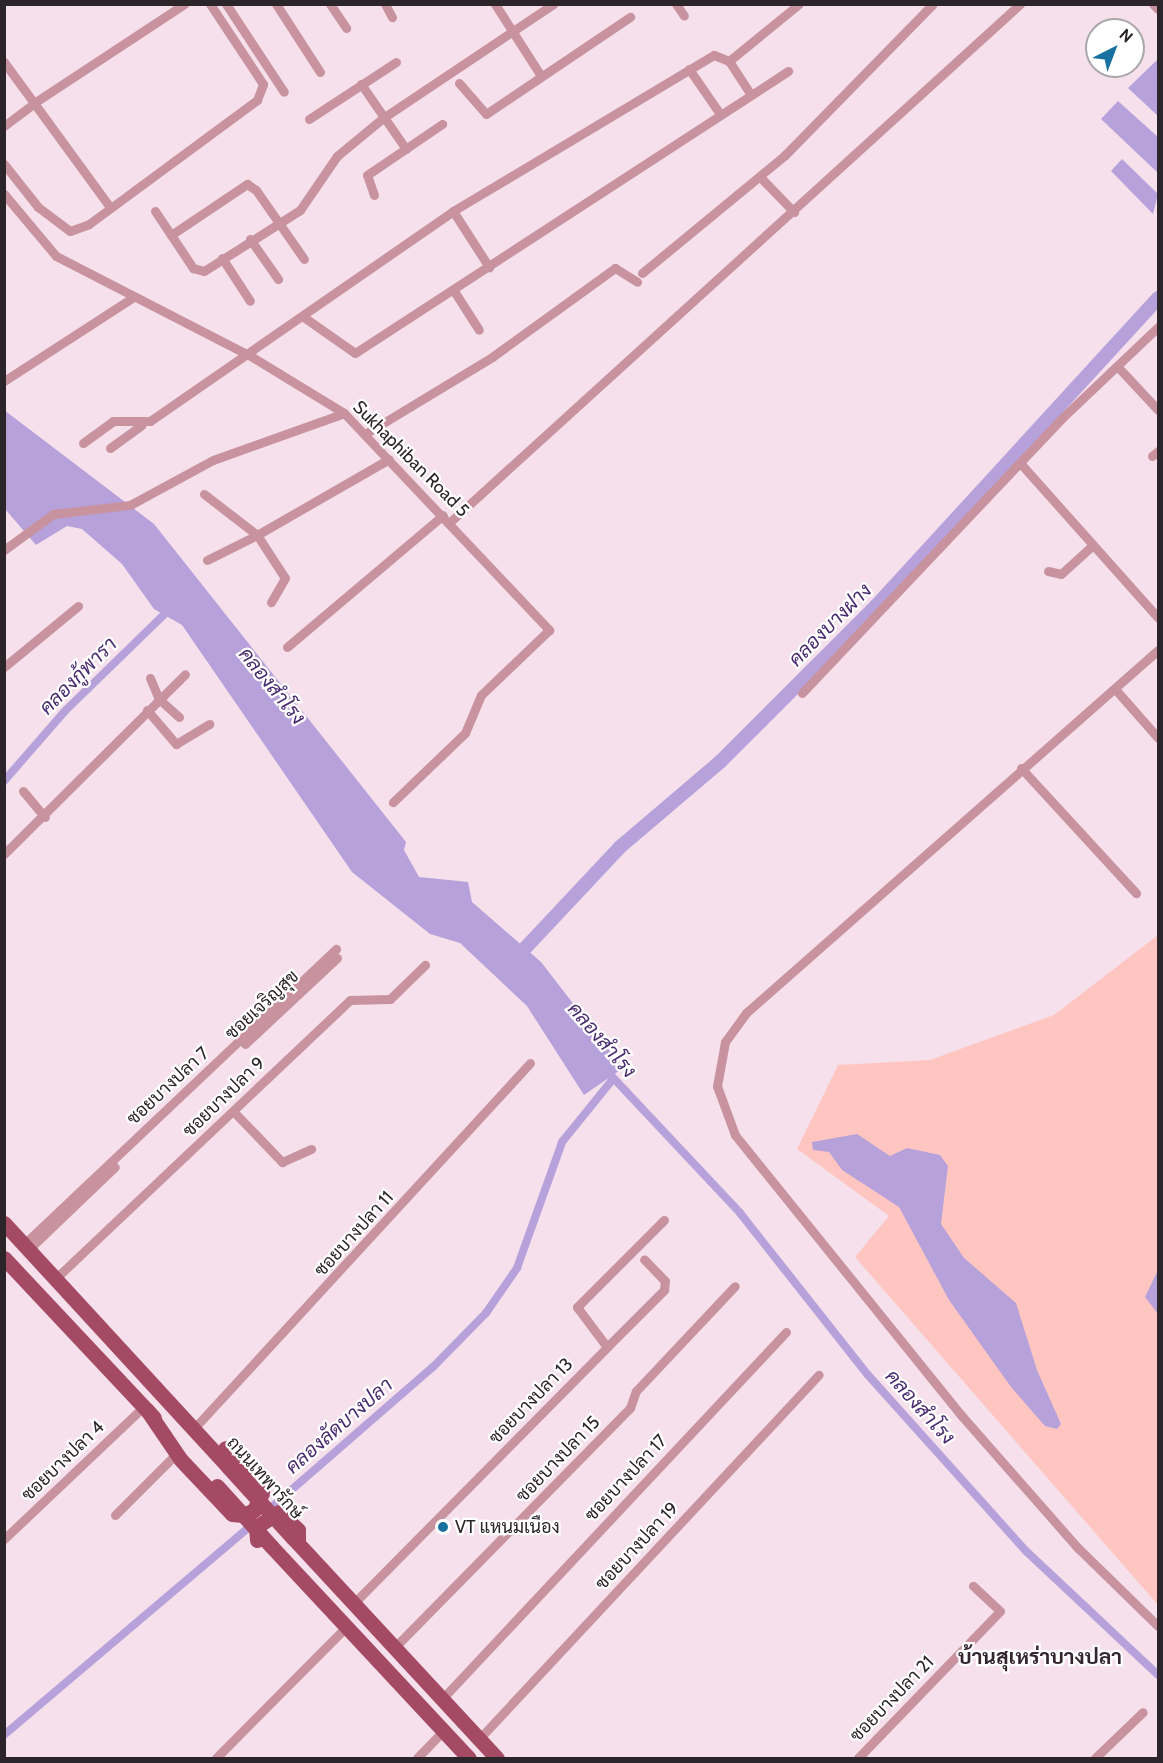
<!DOCTYPE html>
<meta charset="utf-8">
<style>
body{margin:0}
#map{position:relative;width:1163px;height:1763px;overflow:hidden;background:#f5e0ec;font-family:Cabin,Sarabun,sans-serif}
div>[style]{position:absolute}
.green>*{inset:0;background:#ffc6c1}
.water>*{inset:0;background:#b6a1db}
.canal>*{height:8px;margin:-4px;padding:0 4px;transform-origin:4px;border-radius:4px;background:#b6a1db}
.river>*{height:14px;margin:-7px;padding:0 7px;transform-origin:7px;border-radius:7px;background:#b6a1db}
.minor>*{height:9px;margin:-4.5px;padding:0 4.5px;transform-origin:4.5px;border-radius:4.5px;background:#c8939f}
.primary>*{height:15px;margin:-7.5px;padding:0 7.5px;transform-origin:7.5px;border-radius:7.5px;background:#a54a65}
.primary-bridge>*{height:15px;margin:-7.5px;padding:0 7.5px;transform-origin:7.5px;border-radius:7.5px;background:#a54a65}
.dots>*{width:16px;height:16px;translate:-50% -50%;box-sizing:border-box;border:3px solid #fff;border-radius:50%}
span{translate:-50% -50%;white-space:nowrap;text-align:center;line-height:1.15;-webkit-text-stroke:4.5px #fff;paint-order:stroke}
.street-label{font-size:18px;color:#2b2428}
.poi-label{font-size:18px;color:#2b2428}
.left{translate:0 -50%;text-align:left}
.water-label{font-size:20px;color:#4a2c71;font-style:italic}
.quarter-label{font-size:21px;color:#34252e;font-weight:700}
.frame{position:absolute;inset:0;border:6px solid #2b2428;pointer-events:none}
.north{position:absolute;left:1085px;top:18px;width:60px;height:60px;box-sizing:border-box;background:#fff;border:2px solid #aaa7a9;border-radius:50%;rotate:42deg;font-size:16px;font-weight:700;line-height:24px;text-align:center;color:#2b2428}
.north::after{content:'';display:block;margin:auto;width:21px;height:27px;background:#1871a0;clip-path:polygon(50% 0,100% 100%,50% 72%,0 100%)}
</style>
<div id="map">
<div class="green">
<div style="clip-path:polygon(1158px 935px,1158px 1605px,855px 1257px,889px 1216px,797px 1149px,838px 1065px,930px 1060px,1054px 1015px)"></div>
</div>
<div class="water">
<div style="clip-path:polygon(1158px 59px,1158px 116px,1128px 88px)"></div>
<div style="clip-path:polygon(1118px 101px,1158px 137px,1158px 173px,1101px 119px)"></div>
<div style="clip-path:polygon(1122px 159px,1158px 194px,1153px 214px,1111px 171px)"></div>
<div style="clip-path:polygon(4px 410px,154px 524px,406px 842px,404px 850px,419px 877px,468px 882px,472px 902px,541px 962px,623px 1068px,584px 1095px,527px 1006px,460px 943px,430px 934px,352px 872px,182px 625px,154px 609px,122px 564px,82px 529px,67px 526px,36px 545px,5px 509px)"></div>
<div style="clip-path:polygon(857px 1134px,890px 1156px,907px 1148px,940px 1155px,948px 1166px,941px 1224px,964px 1258px,1016px 1303px,1037px 1370px,1061px 1424px,1057px 1429px,1045px 1426px,1011px 1387px,949px 1300px,899px 1207px,842px 1170px,829px 1152px,813px 1150px,812px 1142px)"></div>
<div style="clip-path:polygon(1158px 1270px,1158px 1314px,1145px 1297px)"></div>
</div>
<div class="canal">
<div style="left:4px;top:781px;width:94px;rotate:-48.9deg"></div>
<div style="left:66px;top:710px;width:146px;rotate:-44.2deg"></div>
<div style="left:604px;top:1068px;width:199px;rotate:46.8deg"></div>
<div style="left:740px;top:1213px;width:206px;rotate:51.7deg"></div>
<div style="left:868px;top:1375px;width:237px;rotate:48.1deg"></div>
<div style="left:1026px;top:1551px;width:181px;rotate:43.2deg"></div>
<div style="left:266px;top:1512px;width:221px;rotate:-41deg"></div>
<div style="left:433px;top:1367px;width:76px;rotate:-45.5deg"></div>
<div style="left:486px;top:1313px;width:55px;rotate:-55.4deg"></div>
<div style="left:517px;top:1268px;width:134px;rotate:-70.3deg"></div>
<div style="left:562px;top:1142px;width:81px;rotate:-51deg"></div>
<div style="left:4px;top:1735px;width:328px;rotate:-40.3deg"></div>
</div>
<div class="river">
<div style="left:514px;top:960px;width:155px;rotate:-46.8deg"></div>
<div style="left:620px;top:847px;width:131px;rotate:-40.4deg"></div>
<div style="left:720px;top:762px;width:221px;rotate:-45deg"></div>
<div style="left:876px;top:606px;width:418px;rotate:-47.5deg"></div>
</div>
<div class="minor">
<div style="left:226px;top:4px;width:105px;rotate:56.6deg"></div>
<div style="left:276px;top:4px;width:81px;rotate:57.1deg"></div>
<div style="left:330px;top:4px;width:29px;rotate:56deg"></div>
<div style="left:385px;top:4px;width:15px;rotate:62deg"></div>
<div style="left:495px;top:4px;width:85px;rotate:57.4deg"></div>
<div style="left:676px;top:4px;width:14px;rotate:56deg"></div>
<div style="left:1153px;top:4px;width:7px;rotate:45deg"></div>
<div style="left:729px;top:61px;width:90px;rotate:-39.2deg"></div>
<div style="left:4px;top:62px;width:51px;rotate:53.8deg"></div>
<div style="left:34px;top:103px;width:180px;rotate:-33.4deg"></div>
<div style="left:689px;top:69px;width:55px;rotate:55.4deg"></div>
<div style="left:459px;top:83px;width:41px;rotate:48.9deg"></div>
<div style="left:486px;top:114px;width:174px;rotate:-34deg"></div>
<div style="left:361px;top:84px;width:79px;rotate:55.3deg"></div>
<div style="left:309px;top:119px;width:104px;rotate:-33.2deg"></div>
<div style="left:4px;top:126px;width:38px;rotate:-37deg"></div>
<div style="left:34px;top:103px;width:127px;rotate:53.9deg"></div>
<div style="left:4px;top:164px;width:55px;rotate:51.7deg"></div>
<div style="left:38px;top:207px;width:40px;rotate:37deg"></div>
<div style="left:70px;top:231px;width:20px;rotate:-20deg"></div>
<div style="left:89px;top:224px;width:209px;rotate:-36.4deg"></div>
<div style="left:257px;top:100px;width:17px;rotate:-69deg"></div>
<div style="left:263px;top:84px;width:96px;rotate:-123.5deg"></div>
<div style="left:760px;top:177px;width:49px;rotate:45.8deg"></div>
<div style="left:4px;top:194px;width:81px;rotate:50deg"></div>
<div style="left:56px;top:256px;width:217px;rotate:27.2deg"></div>
<div style="left:249px;top:355px;width:111px;rotate:31.4deg"></div>
<div style="left:344px;top:413px;width:299px;rotate:46.6deg"></div>
<div style="left:549px;top:630px;width:94px;rotate:136.3deg"></div>
<div style="left:481px;top:695px;width:41px;rotate:112.8deg"></div>
<div style="left:465px;top:733px;width:100px;rotate:136.2deg"></div>
<div style="left:374px;top:195px;width:21px;rotate:-109deg"></div>
<div style="left:367px;top:175px;width:91px;rotate:-34.2deg"></div>
<div style="left:155px;top:211px;width:69px;rotate:56.3deg"></div>
<div style="left:193px;top:268px;width:11px;rotate:15deg"></div>
<div style="left:204px;top:271px;width:114px;rotate:-32.4deg"></div>
<div style="left:300px;top:210px;width:65px;rotate:-55.6deg"></div>
<div style="left:337px;top:156px;width:60px;rotate:-39.6deg"></div>
<div style="left:383px;top:118px;width:205px;rotate:-33.8deg"></div>
<div style="left:453px;top:211px;width:67px;rotate:57.3deg"></div>
<div style="left:171px;top:235px;width:92px;rotate:-33.9deg"></div>
<div style="left:247px;top:184px;width:11px;rotate:34deg"></div>
<div style="left:256px;top:190px;width:84px;rotate:55.2deg"></div>
<div style="left:250px;top:239px;width:49px;rotate:55deg"></div>
<div style="left:222px;top:258px;width:51px;rotate:56.9deg"></div>
<div style="left:642px;top:273px;width:185px;rotate:-39.5deg"></div>
<div style="left:785px;top:155px;width:211px;rotate:-45.6deg"></div>
<div style="left:454px;top:291px;width:46px;rotate:57.3deg"></div>
<div style="left:305px;top:318px;width:61px;rotate:35deg"></div>
<div style="left:355px;top:353px;width:517px;rotate:-33.07deg"></div>
<div style="left:1117px;top:366px;width:60px;rotate:47deg"></div>
<div style="left:4px;top:381px;width:153px;rotate:-33deg"></div>
<div style="left:365px;top:434px;width:149px;rotate:-31.2deg"></div>
<div style="left:492px;top:357px;width:152px;rotate:-35.9deg"></div>
<div style="left:615px;top:268px;width:26px;rotate:32deg"></div>
<div style="left:83px;top:443px;width:37px;rotate:-36deg"></div>
<div style="left:113px;top:421px;width:37px"></div>
<div style="left:150px;top:421px;width:369px;rotate:-34.7deg"></div>
<div style="left:453px;top:211px;width:304px;rotate:-30.9deg"></div>
<div style="left:714px;top:55px;width:16px;rotate:22deg"></div>
<div style="left:729px;top:61px;width:38px;rotate:57deg"></div>
<div style="left:110px;top:448px;width:39px;rotate:-36deg"></div>
<div style="left:1152px;top:456px;width:8px;rotate:-40deg"></div>
<div style="left:1021px;top:464px;width:206px;rotate:48.3deg"></div>
<div style="left:204px;top:494px;width:67px;rotate:37.7deg"></div>
<div style="left:257px;top:535px;width:152px;rotate:-29.9deg"></div>
<div style="left:450px;top:522px;width:770px;rotate:-42.26deg"></div>
<div style="left:4px;top:550px;width:61px;rotate:-36.3deg"></div>
<div style="left:53px;top:514px;width:78px;rotate:-6.7deg"></div>
<div style="left:130px;top:505px;width:94px;rotate:-28.5deg"></div>
<div style="left:213px;top:460px;width:139px;rotate:-19.7deg"></div>
<div style="left:207px;top:560px;width:56px;rotate:-26.6deg"></div>
<div style="left:257px;top:535px;width:51px;rotate:56.9deg"></div>
<div style="left:285px;top:578px;width:28px;rotate:120deg"></div>
<div style="left:1048px;top:571px;width:13px;rotate:13deg"></div>
<div style="left:1061px;top:574px;width:43px;rotate:-42.2deg"></div>
<div style="left:287px;top:647px;width:204px;rotate:-40.2deg"></div>
<div style="left:1158px;top:650px;width:549px;rotate:138.62deg"></div>
<div style="left:746px;top:1013px;width:36px;rotate:126deg"></div>
<div style="left:725px;top:1042px;width:45px;rotate:100.3deg"></div>
<div style="left:717px;top:1086px;width:52px;rotate:69.8deg"></div>
<div style="left:735px;top:1135px;width:360px;rotate:51.1deg"></div>
<div style="left:961px;top:1415px;width:177px;rotate:48.7deg"></div>
<div style="left:1078px;top:1548px;width:112px;rotate:44.3deg"></div>
<div style="left:4px;top:667px;width:96px;rotate:-39.5deg"></div>
<div style="left:150px;top:678px;width:23px;rotate:67deg"></div>
<div style="left:159px;top:699px;width:27px;rotate:42deg"></div>
<div style="left:1115px;top:689px;width:65px;rotate:48.7deg"></div>
<div style="left:802px;top:693px;width:377px;rotate:-46.6deg"></div>
<div style="left:1061px;top:419px;width:134px;rotate:-43.5deg"></div>
<div style="left:147px;top:710px;width:45px;rotate:49.5deg"></div>
<div style="left:176px;top:744px;width:39px;rotate:-31deg"></div>
<div style="left:1021px;top:768px;width:170px;rotate:47.4deg"></div>
<div style="left:23px;top:791px;width:34px;rotate:50deg"></div>
<div style="left:4px;top:854px;width:255px;rotate:-44.8deg"></div>
<div style="left:245px;top:1044px;width:126px;rotate:-43.1deg"></div>
<div style="left:233px;top:1111px;width:71px;rotate:46.1deg"></div>
<div style="left:282px;top:1162px;width:32px;rotate:-24deg"></div>
<div style="left:23px;top:1245px;width:431px;rotate:-43.4deg"></div>
<div style="left:28px;top:1250px;width:120px;rotate:-43.7deg"></div>
<div style="left:55px;top:1279px;width:406px;rotate:-43.4deg"></div>
<div style="left:350px;top:1000px;width:40px;rotate:-1.4deg"></div>
<div style="left:390px;top:999px;width:49px;rotate:-44.2deg"></div>
<div style="left:607px;top:1347px;width:81px;rotate:-45deg"></div>
<div style="left:664px;top:1290px;width:9px;rotate:-84deg"></div>
<div style="left:665px;top:1281px;width:30px;rotate:-134deg"></div>
<div style="left:199px;top:1423px;width:489px;rotate:-47.4deg"></div>
<div style="left:115px;top:1515px;width:88px;rotate:-45deg"></div>
<div style="left:4px;top:1539px;width:193px;rotate:-43.5deg"></div>
<div style="left:354px;top:1603px;width:360px;rotate:-45.3deg"></div>
<div style="left:607px;top:1347px;width:50px;rotate:-126.9deg"></div>
<div style="left:577px;top:1307px;width:123px;rotate:-45deg"></div>
<div style="left:395px;top:1647px;width:335px;rotate:-45.5deg"></div>
<div style="left:630px;top:1408px;width:18px;rotate:-71deg"></div>
<div style="left:636px;top:1391px;width:144px;rotate:-46.7deg"></div>
<div style="left:442px;top:1699px;width:503px;rotate:-46.85deg"></div>
<div style="left:479px;top:1739px;width:498px;rotate:-47deg"></div>
<div style="left:216px;top:1758px;width:186px;rotate:-45.2deg"></div>
<div style="left:417px;top:1758px;width:37px;rotate:-46deg"></div>
<div style="left:858px;top:1758px;width:204px;rotate:-46deg"></div>
<div style="left:1000px;top:1611px;width:37px;rotate:-137deg"></div>
<div style="left:1095px;top:1758px;width:66px;rotate:-43.8deg"></div>
</div>
<div class="primary">
<div style="left:4px;top:1223px;width:333px;rotate:47.4deg"></div>
<div style="left:4px;top:1258px;width:219px;rotate:46.8deg"></div>
<div style="left:147px;top:1410px;width:60px;rotate:55.8deg"></div>
<div style="left:181px;top:1460px;width:74px;rotate:46.6deg"></div>
<div style="left:232px;top:1514px;width:11px;rotate:5deg"></div>
<div style="left:243px;top:1515px;width:12px;rotate:-24deg"></div>
<div style="left:254px;top:1510px;width:19px;rotate:-65deg"></div>
<div style="left:262px;top:1493px;width:58px;rotate:-129.4deg"></div>
<div style="left:293px;top:1538px;width:300px;rotate:47.2deg"></div>
<div style="left:257px;top:1540px;width:13px;rotate:-94deg"></div>
<div style="left:256px;top:1527px;width:27px;rotate:-33deg"></div>
<div style="left:279px;top:1512px;width:26px;rotate:43deg"></div>
<div style="left:298px;top:1530px;width:13px;rotate:90deg"></div>
<div style="left:271px;top:1546px;width:290px;rotate:47deg"></div>
</div>
<div class="primary-bridge">
<div style="left:229px;top:1468px;width:95px;rotate:47.6deg"></div>
<div style="left:217px;top:1486px;width:81px;rotate:48deg"></div>
</div>
<div class="dots">
<div style="left:443px;top:1527px;background:#1871a0"></div>
</div>
<div class="street-label">
<span style="left:411px;top:459px;rotate:45deg">Sukhaphiban Road 5</span>
<span style="left:262px;top:1005px;rotate:-43deg">ซอยเจริญสุข</span>
<span style="left:168px;top:1086px;rotate:-43deg">ซอยบางปลา 7</span>
<span style="left:224px;top:1097px;rotate:-44deg">ซอยบางปลา 9</span>
<span style="left:354px;top:1234px;rotate:-48deg">ซอยบางปลา 11</span>
<span style="left:531px;top:1401px;rotate:-46deg">ซอยบางปลา 13</span>
<span style="left:558px;top:1459px;rotate:-46deg">ซอยบางปลา 15</span>
<span style="left:63px;top:1461px;rotate:-44deg">ซอยบางปลา 4</span>
<span style="left:265px;top:1478px;rotate:48deg">ถนนเทพารักษ์</span>
<span style="left:626px;top:1478px;rotate:-47deg">ซอยบางปลา 17</span>
<span style="left:637px;top:1546px;rotate:-47deg">ซอยบางปลา 19</span>
<span style="left:892px;top:1699px;rotate:-46deg">ซอยบางปลา 21</span>
</div>
<div class="poi-label">
<span class="left" style="left:455px;top:1527px">VT แหนมเนือง</span>
</div>
<div class="water-label">
<span style="left:830px;top:625px;rotate:-45deg">คลองบางฝาง</span>
<span style="left:78px;top:676px;rotate:-45deg">คลองกู้พารา</span>
<span style="left:272px;top:686px;rotate:51deg">คลองสำโรง</span>
<span style="left:602px;top:1040px;rotate:49deg">คลองสำโรง</span>
<span style="left:920px;top:1407px;rotate:48deg">คลองสำโรง</span>
<span style="left:339px;top:1426px;rotate:-41deg">คลองลัดบางปลา</span>
</div>
<div class="quarter-label">
<span style="left:1040px;top:1657px">บ้านสุเหร่าบางปลา</span>
</div>
<div class="frame"></div>
<div class="north">N</div>
</div>
